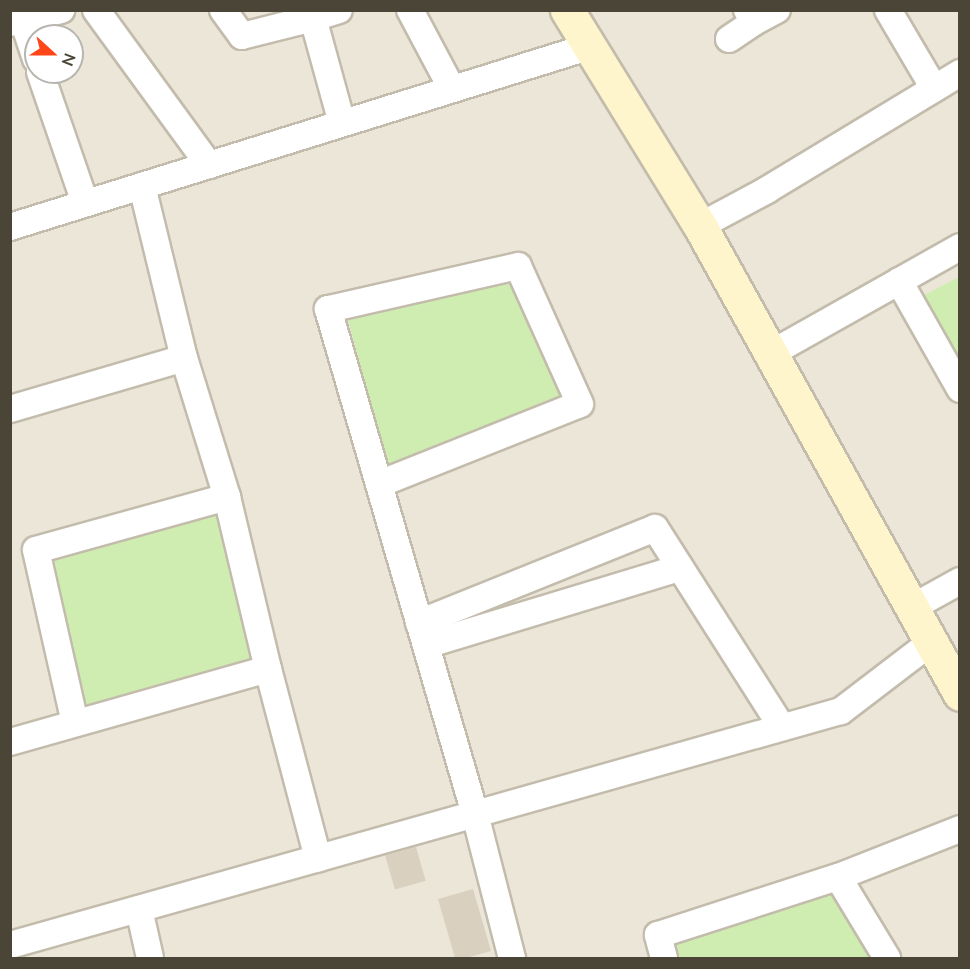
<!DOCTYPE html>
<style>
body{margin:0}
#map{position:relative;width:970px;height:969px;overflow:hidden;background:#f6f3eb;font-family:Mulish,sans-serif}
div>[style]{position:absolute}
.residential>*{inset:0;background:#ebe6d8}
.green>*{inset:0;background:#cfedb1;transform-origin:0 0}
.building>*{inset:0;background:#d9d0bf;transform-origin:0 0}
.roads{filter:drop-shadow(2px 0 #c3bcac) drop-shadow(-2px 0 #c3bcac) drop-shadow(0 2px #c3bcac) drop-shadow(0 -2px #c3bcac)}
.street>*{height:26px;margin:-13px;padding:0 13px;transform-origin:13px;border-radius:13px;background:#fff}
.secondary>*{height:33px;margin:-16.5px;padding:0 16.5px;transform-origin:16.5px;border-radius:16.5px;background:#fff5cc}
span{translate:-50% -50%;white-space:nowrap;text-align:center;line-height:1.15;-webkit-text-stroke:4.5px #fff;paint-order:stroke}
.frame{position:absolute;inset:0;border:12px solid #4b4538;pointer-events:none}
.north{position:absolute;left:24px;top:24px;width:60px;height:60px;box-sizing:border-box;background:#fff;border:2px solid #b7b5af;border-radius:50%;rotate:111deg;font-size:16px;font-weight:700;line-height:24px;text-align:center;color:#4b4538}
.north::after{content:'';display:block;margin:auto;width:21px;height:27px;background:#ff4619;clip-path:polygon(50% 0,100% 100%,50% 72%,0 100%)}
</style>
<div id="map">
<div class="residential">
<div style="clip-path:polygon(evenodd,11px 11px,959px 11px,959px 958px,11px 958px,11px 11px,36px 36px,72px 36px,72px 72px,36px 72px,36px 36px)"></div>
</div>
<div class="green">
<div style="clip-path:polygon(959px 277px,959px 370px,921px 297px)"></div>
<div style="clip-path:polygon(514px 281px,564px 399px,388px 466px,347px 316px)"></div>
<div style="left:217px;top:511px;width:157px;height:177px;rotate:76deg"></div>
<div style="clip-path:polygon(836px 887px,877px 958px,675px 958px,670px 939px)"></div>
</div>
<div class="building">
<div style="left:416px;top:847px;width:35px;height:32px;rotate:74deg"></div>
<div style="clip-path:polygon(473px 889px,491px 951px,466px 958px,455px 958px,438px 899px)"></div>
</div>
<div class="roads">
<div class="street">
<div style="left:96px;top:10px;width:192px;rotate:53.9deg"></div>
<div style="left:223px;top:10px;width:32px;rotate:54deg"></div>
<div style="left:242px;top:36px;width:73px;rotate:-14.2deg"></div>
<div style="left:313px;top:18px;width:109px;rotate:74.6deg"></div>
<div style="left:410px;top:10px;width:89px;rotate:62deg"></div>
<div style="left:888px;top:10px;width:91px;rotate:59.5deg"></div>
<div style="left:313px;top:18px;width:27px;rotate:-17deg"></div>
<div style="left:23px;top:20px;width:41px;rotate:71.6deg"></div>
<div style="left:754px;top:22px;width:26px;rotate:-28deg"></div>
<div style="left:10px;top:23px;width:53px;rotate:-14.3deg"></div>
<div style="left:729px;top:39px;width:30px;rotate:-34deg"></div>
<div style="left:754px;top:22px;width:14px;rotate:-120deg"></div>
<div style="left:40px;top:72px;width:139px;rotate:71deg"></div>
<div style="left:142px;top:186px;width:177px;rotate:76.3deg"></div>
<div style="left:700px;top:226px;width:76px;rotate:-28.2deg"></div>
<div style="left:767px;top:190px;width:226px;rotate:-31.2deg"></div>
<div style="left:10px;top:227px;width:605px;rotate:-17.3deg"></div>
<div style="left:899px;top:281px;width:124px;rotate:60.5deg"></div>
<div style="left:770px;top:354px;width:218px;rotate:-29.4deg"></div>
<div style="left:10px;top:409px;width:181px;rotate:-16.3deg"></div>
<div style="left:184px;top:358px;width:145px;rotate:72.8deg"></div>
<div style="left:379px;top:484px;width:216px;rotate:-21.7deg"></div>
<div style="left:580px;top:404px;width:151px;rotate:-114.2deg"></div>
<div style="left:518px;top:266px;width:195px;rotate:167.2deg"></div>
<div style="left:328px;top:309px;width:526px;rotate:73.77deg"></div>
<div style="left:475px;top:814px;width:149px;rotate:75.6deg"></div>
<div style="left:911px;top:608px;width:56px;rotate:-28.9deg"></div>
<div style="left:419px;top:623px;width:254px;rotate:-21.9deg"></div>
<div style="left:655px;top:528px;width:236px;rotate:57.5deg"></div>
<div style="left:426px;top:645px;width:265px;rotate:-16.9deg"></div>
<div style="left:268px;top:669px;width:196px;rotate:75.2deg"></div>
<div style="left:10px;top:742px;width:268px;rotate:-15.8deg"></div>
<div style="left:268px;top:669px;width:177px;rotate:-103.4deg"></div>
<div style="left:227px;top:497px;width:198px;rotate:164.5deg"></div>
<div style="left:36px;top:550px;width:177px;rotate:77.3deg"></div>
<div style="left:838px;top:877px;width:131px;rotate:-21.5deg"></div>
<div style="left:139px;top:909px;width:50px;rotate:77.3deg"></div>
<div style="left:10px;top:945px;width:863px;rotate:-15.73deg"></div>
<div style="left:841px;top:711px;width:112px;rotate:-37.4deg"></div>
<div style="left:664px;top:958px;width:24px;rotate:-105deg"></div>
<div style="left:658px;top:935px;width:189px;rotate:-17.9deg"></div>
<div style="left:838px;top:877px;width:95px;rotate:58.8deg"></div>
</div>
<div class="secondary">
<div style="left:567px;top:10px;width:254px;rotate:58.4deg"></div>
<div style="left:700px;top:226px;width:535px;rotate:60.95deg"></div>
</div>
</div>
<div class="frame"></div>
<div class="north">N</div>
</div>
